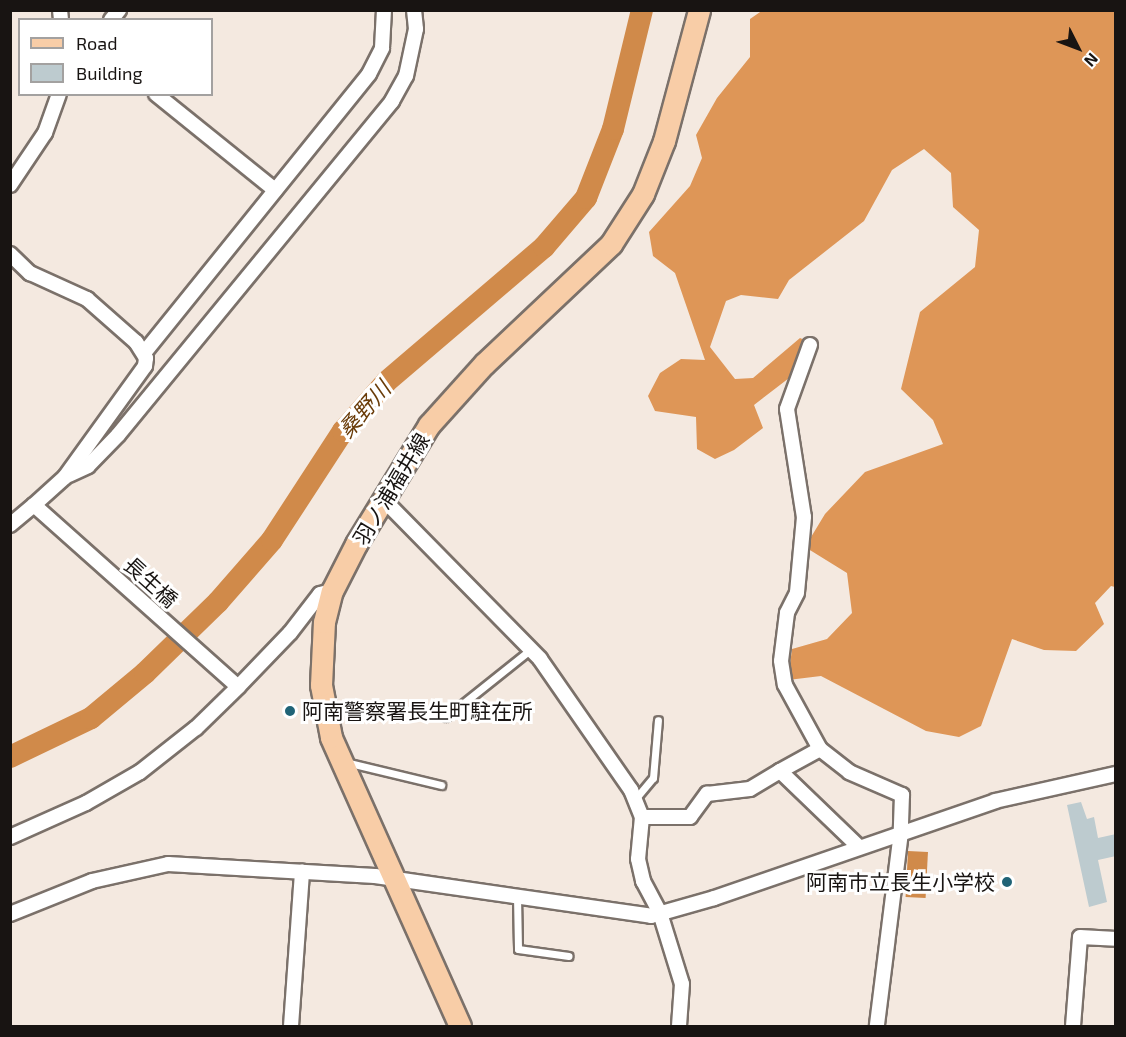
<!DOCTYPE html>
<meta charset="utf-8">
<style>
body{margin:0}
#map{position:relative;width:1126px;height:1037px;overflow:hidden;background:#f4e9e0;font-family:"Exo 2","Noto Sans JP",sans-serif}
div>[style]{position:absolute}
.forest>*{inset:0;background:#de9657}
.water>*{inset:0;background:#d08a4a;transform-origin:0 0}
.river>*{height:22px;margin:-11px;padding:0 11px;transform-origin:11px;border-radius:11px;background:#d08a4a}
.building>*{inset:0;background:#bdcbcf}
.roads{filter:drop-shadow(2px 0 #7b716a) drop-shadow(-2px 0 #7b716a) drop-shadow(0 2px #7b716a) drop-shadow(0 -2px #7b716a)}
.lane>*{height:7px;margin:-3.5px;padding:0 3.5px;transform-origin:3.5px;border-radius:3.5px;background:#fff}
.street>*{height:14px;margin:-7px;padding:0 7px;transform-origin:7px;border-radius:7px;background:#fff}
.primary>*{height:21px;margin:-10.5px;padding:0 10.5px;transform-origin:10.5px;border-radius:10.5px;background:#f8cda7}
.dots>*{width:16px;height:16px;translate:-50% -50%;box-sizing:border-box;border:3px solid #fff;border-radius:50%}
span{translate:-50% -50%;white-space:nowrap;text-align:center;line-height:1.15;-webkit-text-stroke:6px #fff;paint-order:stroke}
.street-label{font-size:21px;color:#181412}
.poi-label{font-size:21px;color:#181412}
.left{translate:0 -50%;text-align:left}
.right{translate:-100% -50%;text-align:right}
.water-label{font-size:22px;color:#6a3c09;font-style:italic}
.frame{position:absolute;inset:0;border:12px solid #181412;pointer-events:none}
.legend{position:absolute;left:18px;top:18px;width:195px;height:78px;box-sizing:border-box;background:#fff;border:2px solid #a3a1a0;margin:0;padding:8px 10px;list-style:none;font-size:18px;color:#181412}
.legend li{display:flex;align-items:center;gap:12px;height:30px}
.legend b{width:30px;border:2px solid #a3a1a0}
.north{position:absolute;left:1048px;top:18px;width:60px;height:60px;-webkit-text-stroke:4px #fff;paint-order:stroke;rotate:132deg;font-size:16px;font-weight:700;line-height:24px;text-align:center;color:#181412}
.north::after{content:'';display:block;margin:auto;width:21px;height:27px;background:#181412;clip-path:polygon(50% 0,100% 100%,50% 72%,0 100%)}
</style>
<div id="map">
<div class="forest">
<div style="clip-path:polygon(763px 10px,1115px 11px,1115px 587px,1111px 586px,1095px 603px,1104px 624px,1076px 651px,1044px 650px,1012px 639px,981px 726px,959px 737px,926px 731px,821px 676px,788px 680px,792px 649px,827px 639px,852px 613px,847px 573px,805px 547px,825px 514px,865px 472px,943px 444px,933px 420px,901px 389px,920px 312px,975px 267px,979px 230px,953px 207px,951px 173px,924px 149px,892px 170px,864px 221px,789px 280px,778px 299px,741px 295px,726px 301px,710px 347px,735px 379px,753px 378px,800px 338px,807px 341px,793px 375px,754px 405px,763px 428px,734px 450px,715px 459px,697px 449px,696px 417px,655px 411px,648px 396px,660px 373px,681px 359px,705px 360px,675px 273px,653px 256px,649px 232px,690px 186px,702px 158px,696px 135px,717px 98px,750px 57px,750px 19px)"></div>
</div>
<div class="water">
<div style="left:908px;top:851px;width:20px;height:46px;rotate:3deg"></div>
</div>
<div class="river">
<div style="left:10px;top:757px;width:90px;rotate:-25.7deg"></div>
<div style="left:91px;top:718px;width:70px;rotate:-39.8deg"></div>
<div style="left:145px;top:673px;width:102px;rotate:-44.2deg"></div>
<div style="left:218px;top:602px;width:82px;rotate:-48.9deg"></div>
<div style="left:272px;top:540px;width:130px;rotate:-56.9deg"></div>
<div style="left:343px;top:431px;width:65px;rotate:-48.7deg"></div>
<div style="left:386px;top:382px;width:208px;rotate:-40.5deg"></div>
<div style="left:544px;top:247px;width:65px;rotate:-49.4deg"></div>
<div style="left:586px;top:198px;width:74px;rotate:-68.6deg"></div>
<div style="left:613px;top:129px;width:122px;rotate:-76.3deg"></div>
</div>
<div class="building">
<div style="clip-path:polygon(1081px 802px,1087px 819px,1094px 817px,1098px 838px,1116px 834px,1116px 856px,1098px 860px,1107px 902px,1089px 907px,1067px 805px)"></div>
</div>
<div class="roads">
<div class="lane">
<div style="left:446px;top:717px;width:107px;rotate:-38.6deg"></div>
<div style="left:345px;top:762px;width:99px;rotate:13.5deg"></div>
<div style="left:636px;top:798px;width:26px;rotate:-50deg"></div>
<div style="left:653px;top:778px;width:58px;rotate:-85.1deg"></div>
<div style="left:517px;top:896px;width:53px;rotate:88.9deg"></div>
<div style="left:518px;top:949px;width:51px;rotate:7.8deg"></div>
</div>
<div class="street">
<div style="left:60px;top:10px;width:10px;rotate:84deg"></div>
<div style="left:111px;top:20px;width:13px;rotate:-51deg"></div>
<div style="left:156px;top:94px;width:153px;rotate:38.9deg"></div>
<div style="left:10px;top:185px;width:63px;rotate:-56.1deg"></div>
<div style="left:45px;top:133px;width:41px;rotate:-70.3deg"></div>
<div style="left:10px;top:254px;width:28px;rotate:44deg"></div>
<div style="left:30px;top:273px;width:63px;rotate:24.5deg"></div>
<div style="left:87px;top:299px;width:65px;rotate:41.3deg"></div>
<div style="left:136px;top:342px;width:19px;rotate:58deg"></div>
<div style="left:146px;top:358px;width:8px;rotate:97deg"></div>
<div style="left:145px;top:366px;width:137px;rotate:125.8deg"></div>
<div style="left:65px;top:477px;width:42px;rotate:137.9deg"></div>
<div style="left:34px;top:505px;width:273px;rotate:41.7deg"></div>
<div style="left:238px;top:687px;width:75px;rotate:-46.1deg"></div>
<div style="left:290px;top:633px;width:49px;rotate:-52.4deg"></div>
<div style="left:320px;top:594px;width:12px;rotate:-14deg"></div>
<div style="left:810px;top:345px;width:68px;rotate:109.8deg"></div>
<div style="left:787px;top:409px;width:109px;rotate:81.1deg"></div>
<div style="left:804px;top:517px;width:76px;rotate:95.3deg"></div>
<div style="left:797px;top:593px;width:22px;rotate:117deg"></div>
<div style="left:787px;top:613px;width:48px;rotate:97.1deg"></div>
<div style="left:781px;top:661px;width:24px;rotate:81deg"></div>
<div style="left:785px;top:685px;width:73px;rotate:61.3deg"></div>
<div style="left:820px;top:749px;width:37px;rotate:38deg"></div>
<div style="left:849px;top:772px;width:58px;rotate:23.5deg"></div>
<div style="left:902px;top:795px;width:37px;rotate:92deg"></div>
<div style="left:901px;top:832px;width:195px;rotate:97.1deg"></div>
<div style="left:144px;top:353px;width:358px;rotate:-51.1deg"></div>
<div style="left:369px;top:74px;width:29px;rotate:-63deg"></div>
<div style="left:382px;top:48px;width:38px;rotate:-87deg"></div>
<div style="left:69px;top:475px;width:21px;rotate:-25deg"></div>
<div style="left:88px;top:466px;width:43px;rotate:-45.9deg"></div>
<div style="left:118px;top:435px;width:432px;rotate:-50.6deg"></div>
<div style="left:392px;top:101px;width:29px;rotate:-61deg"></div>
<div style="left:406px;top:76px;width:48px;rotate:-78deg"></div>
<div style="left:416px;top:29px;width:19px;rotate:-96deg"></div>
<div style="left:383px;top:499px;width:224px;rotate:45.5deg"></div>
<div style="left:540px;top:659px;width:160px;rotate:55.2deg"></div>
<div style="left:631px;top:790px;width:29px;rotate:68deg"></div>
<div style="left:642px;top:817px;width:42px;rotate:95.4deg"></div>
<div style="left:638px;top:859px;width:23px;rotate:77deg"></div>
<div style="left:643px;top:881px;width:36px;rotate:62deg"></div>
<div style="left:660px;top:913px;width:74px;rotate:72.8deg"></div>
<div style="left:682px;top:984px;width:42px;rotate:94.1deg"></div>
<div style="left:10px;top:525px;width:31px;rotate:-40deg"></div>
<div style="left:820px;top:749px;width:46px;rotate:151.2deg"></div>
<div style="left:780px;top:771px;width:110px;rotate:43.9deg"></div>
<div style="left:642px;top:817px;width:48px"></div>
<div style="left:690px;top:817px;width:29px;rotate:-54deg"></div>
<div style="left:707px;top:794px;width:43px;rotate:-6.6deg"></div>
<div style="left:750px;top:789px;width:35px;rotate:-31deg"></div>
<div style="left:10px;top:837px;width:83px;rotate:-24.1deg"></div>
<div style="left:86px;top:803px;width:62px;rotate:-29.9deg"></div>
<div style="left:140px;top:772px;width:71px;rotate:-38.2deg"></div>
<div style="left:196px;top:728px;width:59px;rotate:-44.3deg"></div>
<div style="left:10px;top:914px;width:88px;rotate:-21.9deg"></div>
<div style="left:92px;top:881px;width:78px;rotate:-12.6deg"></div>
<div style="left:168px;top:864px;width:207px;rotate:3.3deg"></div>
<div style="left:375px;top:876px;width:279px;rotate:8.2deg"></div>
<div style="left:651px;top:916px;width:66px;rotate:-15.9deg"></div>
<div style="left:714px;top:898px;width:297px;rotate:-19deg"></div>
<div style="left:995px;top:801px;width:124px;rotate:-12.6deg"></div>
<div style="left:291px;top:1026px;width:155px;rotate:-85.9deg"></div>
<div style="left:1073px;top:1026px;width:89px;rotate:-85.5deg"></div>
<div style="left:1080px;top:937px;width:36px;rotate:3deg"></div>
</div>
<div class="primary">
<div style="left:460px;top:1026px;width:316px;rotate:-114.1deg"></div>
<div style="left:331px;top:737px;width:53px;rotate:-100.9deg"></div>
<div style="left:321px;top:685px;width:63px;rotate:-87.3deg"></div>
<div style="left:324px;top:622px;width:32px;rotate:-76deg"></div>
<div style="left:332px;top:591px;width:53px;rotate:-62.9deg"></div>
<div style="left:356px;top:544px;width:140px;rotate:-58.5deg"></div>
<div style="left:429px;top:425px;width:82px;rotate:-48deg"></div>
<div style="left:484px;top:364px;width:175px;rotate:-43.4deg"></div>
<div style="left:611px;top:244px;width:59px;rotate:-57.4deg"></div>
<div style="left:643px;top:194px;width:57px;rotate:-68.4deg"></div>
<div style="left:664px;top:141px;width:136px;rotate:-75deg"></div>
</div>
</div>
<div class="dots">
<div style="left:290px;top:711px;background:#206376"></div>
<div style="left:1007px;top:882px;background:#206376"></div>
</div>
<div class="street-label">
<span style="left:391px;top:489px;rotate:-59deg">羽ノ浦福井線</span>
<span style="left:151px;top:582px;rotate:42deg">長生橋</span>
</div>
<div class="poi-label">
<span class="left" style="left:302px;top:711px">阿南警察署長生町駐在所</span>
<span class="right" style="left:995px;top:882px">阿南市立長生小学校</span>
</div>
<div class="water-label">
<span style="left:364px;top:409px;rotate:-49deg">桑野川</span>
</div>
<div class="frame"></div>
<ul class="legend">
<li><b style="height:8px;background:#f8cda7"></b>Road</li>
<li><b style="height:16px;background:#bdcbcf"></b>Building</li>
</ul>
<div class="north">N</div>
</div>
